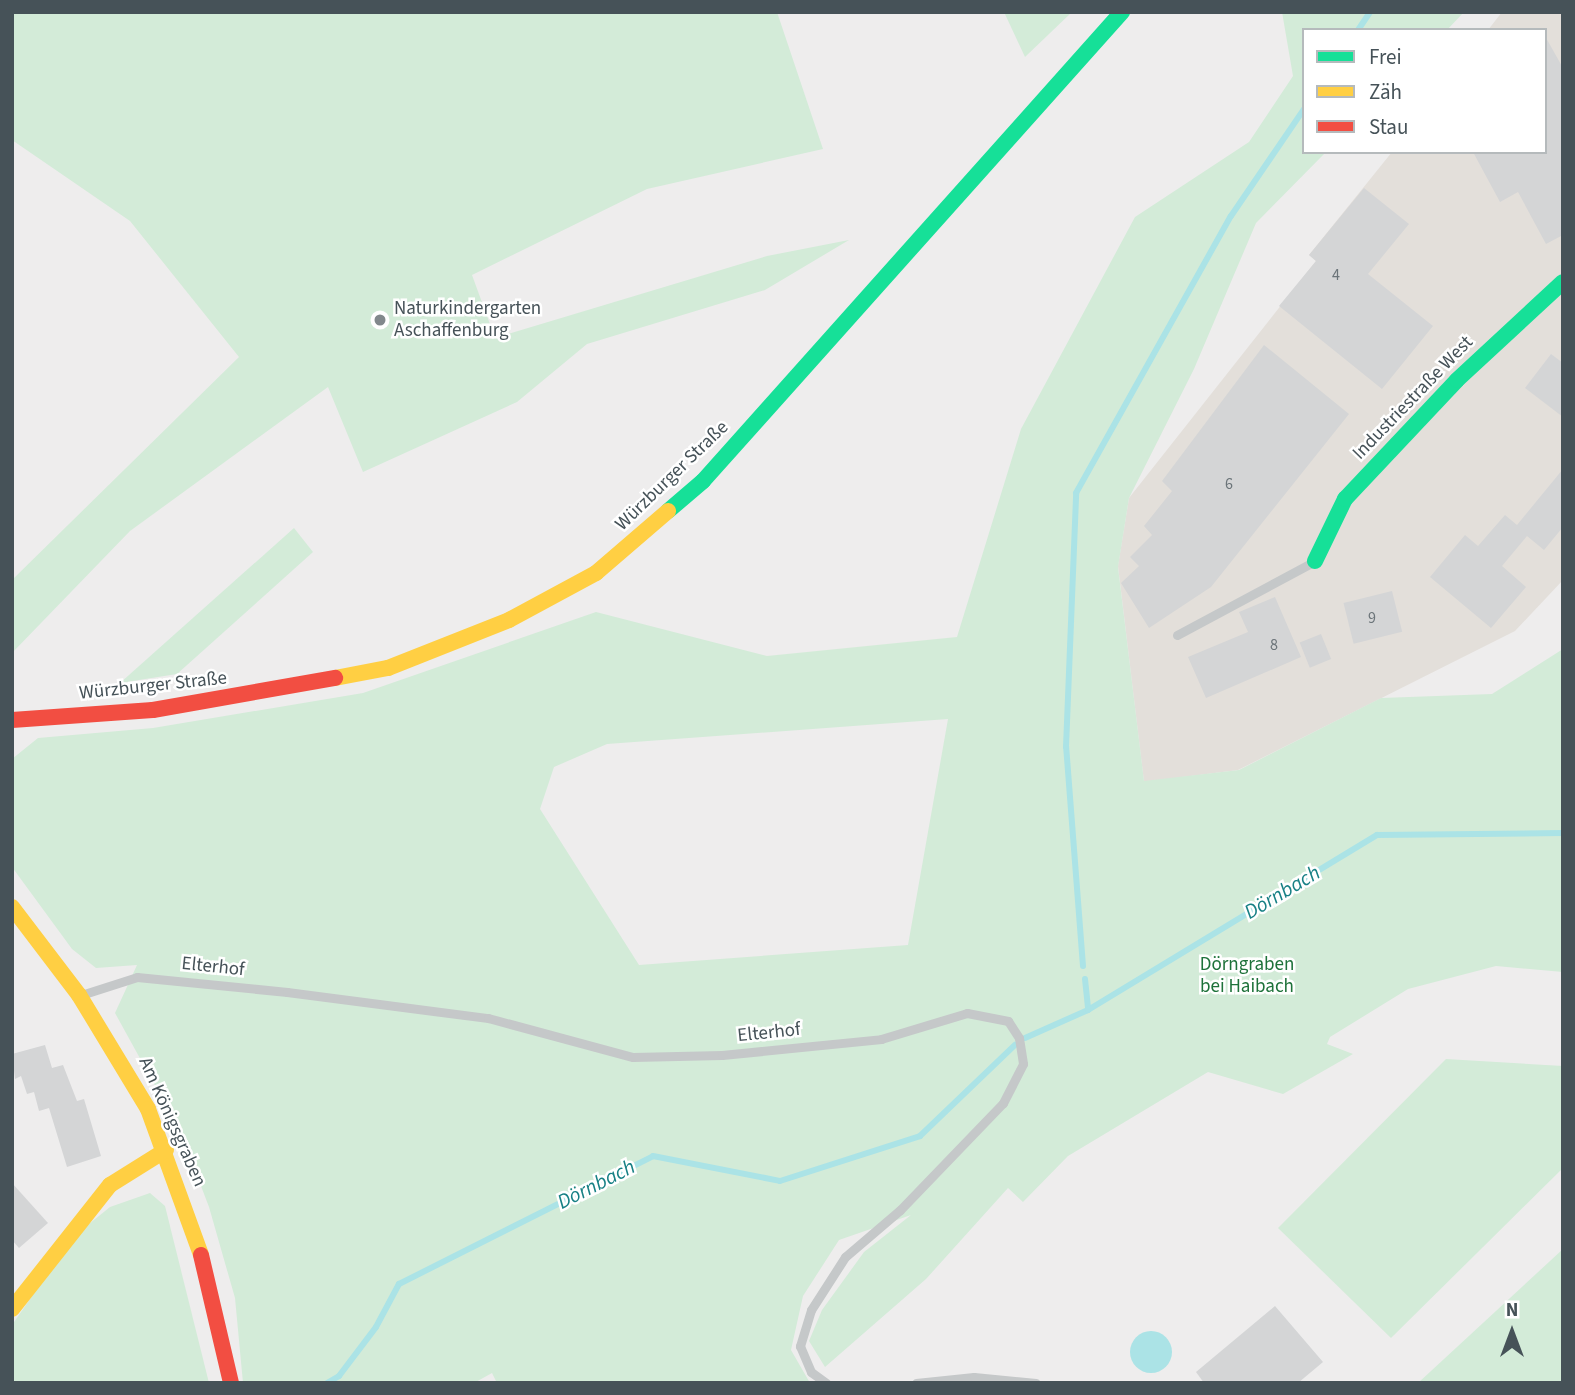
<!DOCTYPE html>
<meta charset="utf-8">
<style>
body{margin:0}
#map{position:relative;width:1575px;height:1395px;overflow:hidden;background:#eeeded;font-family:"Source Sans 3",sans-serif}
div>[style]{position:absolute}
.commercial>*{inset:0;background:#e3dfda}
.green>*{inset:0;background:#d3ebd8}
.water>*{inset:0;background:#abe3e6}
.round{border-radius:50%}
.stream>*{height:6px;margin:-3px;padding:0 3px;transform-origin:3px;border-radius:3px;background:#abe3e6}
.building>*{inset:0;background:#d4d5d6;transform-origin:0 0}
.lane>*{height:9px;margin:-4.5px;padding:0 4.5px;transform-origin:4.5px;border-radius:4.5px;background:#c5c8c9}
.fast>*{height:16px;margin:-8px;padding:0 8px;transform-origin:8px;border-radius:8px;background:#16e098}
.slow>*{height:16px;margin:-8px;padding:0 8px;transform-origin:8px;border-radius:8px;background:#ffcf43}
.jam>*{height:16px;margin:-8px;padding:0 8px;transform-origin:8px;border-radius:8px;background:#f24e42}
.dots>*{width:19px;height:19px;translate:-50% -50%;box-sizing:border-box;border:4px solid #fff;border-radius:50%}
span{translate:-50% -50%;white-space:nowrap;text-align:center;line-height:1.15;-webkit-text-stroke:5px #fff;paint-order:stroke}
.number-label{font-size:16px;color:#6b7479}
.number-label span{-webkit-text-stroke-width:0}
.poi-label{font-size:19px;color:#465258}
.left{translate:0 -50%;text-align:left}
.street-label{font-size:19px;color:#465258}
.park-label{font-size:19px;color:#1e723a}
.water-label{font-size:21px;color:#178085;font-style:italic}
.frame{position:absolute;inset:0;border:14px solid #465258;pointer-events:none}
.legend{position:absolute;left:1302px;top:28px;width:245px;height:126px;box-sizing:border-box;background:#fff;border:2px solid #b5babc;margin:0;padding:9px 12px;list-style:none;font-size:21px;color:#465258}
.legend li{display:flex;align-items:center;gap:14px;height:35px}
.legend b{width:35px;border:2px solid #b5babc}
.north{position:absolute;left:1477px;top:1297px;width:70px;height:70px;-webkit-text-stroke:5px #fff;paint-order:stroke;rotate:0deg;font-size:19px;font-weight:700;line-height:28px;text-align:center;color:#465258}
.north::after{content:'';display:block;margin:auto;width:24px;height:32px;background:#465258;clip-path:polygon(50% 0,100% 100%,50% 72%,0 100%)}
</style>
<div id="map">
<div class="commercial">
<div style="clip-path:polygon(1502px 12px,1563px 12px,1563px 580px,1515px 631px,1238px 770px,1144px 782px,1118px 566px,1129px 498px,1316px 261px,1309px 255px,1392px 152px,1545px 152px,1545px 30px,1488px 30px)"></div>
</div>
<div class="green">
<div style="clip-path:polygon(12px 12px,777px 12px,823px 149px,647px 189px,472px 275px,495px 338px,767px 256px,849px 240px,765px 290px,587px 344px,517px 402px,363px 472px,328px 387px,130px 531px,12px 653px,12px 580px,239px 357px,130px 221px,12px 140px)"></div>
<div style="clip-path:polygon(1004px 12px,1072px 12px,1025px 57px)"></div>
<div style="clip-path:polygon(evenodd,1282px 12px,1464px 12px,1447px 30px,1304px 30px,1304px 152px,1326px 152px,1256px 223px,1194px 369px,1129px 498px,1118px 567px,1144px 781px,1239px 770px,1381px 698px,1492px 694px,1563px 649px,1563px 972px,1496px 966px,1408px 989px,1330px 1037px,1327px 1044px,1353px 1054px,1283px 1094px,1208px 1072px,1068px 1156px,1023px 1202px,1008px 1188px,926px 1279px,825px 1367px,809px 1341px,822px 1310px,864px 1252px,911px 1215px,839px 1240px,803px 1296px,791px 1350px,810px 1383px,497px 1383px,492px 1373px,474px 1383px,243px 1383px,235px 1298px,209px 1207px,180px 1131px,115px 1013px,137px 965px,96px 968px,72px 949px,12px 867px,12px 759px,38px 738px,153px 728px,363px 693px,596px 612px,767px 656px,957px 637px,1021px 429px,1135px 217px,1249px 142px,1293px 76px,1282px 12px,948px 719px,908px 945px,639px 965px,540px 809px,554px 767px,607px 744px,948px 719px)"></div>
<div style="clip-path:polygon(294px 528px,313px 552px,177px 674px,120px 683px)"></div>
<div style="clip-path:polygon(1446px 1059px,1563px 1066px,1563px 1168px,1391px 1338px,1278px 1228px)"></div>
<div style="clip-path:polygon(150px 1193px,165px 1206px,209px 1383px,12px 1383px,12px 1325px,73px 1237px,110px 1207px)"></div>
<div style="clip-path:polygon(1563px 1249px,1563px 1383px,1418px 1383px)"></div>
</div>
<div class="water">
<div class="round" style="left:1130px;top:1331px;width:42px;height:42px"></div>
</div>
<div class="stream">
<div style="left:1358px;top:30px;width:22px;rotate:-56deg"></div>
<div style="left:1083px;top:966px;width:220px;rotate:-94.4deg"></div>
<div style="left:1066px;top:747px;width:254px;rotate:-87.7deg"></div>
<div style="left:1076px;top:493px;width:317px;rotate:-60.8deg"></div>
<div style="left:1231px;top:216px;width:130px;rotate:-55.7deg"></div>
<div style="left:1085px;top:979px;width:31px;rotate:84deg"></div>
<div style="left:1025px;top:1038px;width:69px;rotate:-24deg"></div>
<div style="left:1088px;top:1010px;width:338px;rotate:-31.2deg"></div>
<div style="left:1377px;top:835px;width:186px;rotate:-0.6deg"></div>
<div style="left:327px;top:1383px;width:14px;rotate:-30deg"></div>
<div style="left:339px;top:1376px;width:61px;rotate:-52.9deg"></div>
<div style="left:376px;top:1327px;width:49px;rotate:-61.9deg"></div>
<div style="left:399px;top:1284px;width:284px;rotate:-26.7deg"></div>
<div style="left:653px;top:1156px;width:129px;rotate:11.1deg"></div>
<div style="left:780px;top:1181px;width:147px;rotate:-17.8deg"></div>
<div style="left:920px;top:1136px;width:132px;rotate:-43.8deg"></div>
</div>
<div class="building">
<div style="clip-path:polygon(1545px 36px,1563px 68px,1563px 235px,1546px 244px,1518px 192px,1500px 202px,1473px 152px,1545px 152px)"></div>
<div style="clip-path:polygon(1364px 188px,1409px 224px,1368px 274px,1433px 326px,1382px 389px,1279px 306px,1316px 261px,1309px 255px)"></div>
<div style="clip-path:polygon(1264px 345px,1349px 414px,1211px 587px,1149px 628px,1121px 583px,1139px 566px,1130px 557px,1152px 535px,1144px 526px,1172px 491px,1162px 481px)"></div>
<div style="clip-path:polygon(1551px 354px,1563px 363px,1563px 417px,1525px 388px)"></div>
<div style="clip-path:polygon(1563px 469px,1563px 527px,1544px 550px,1527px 536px,1502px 566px,1526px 587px,1491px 628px,1430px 577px,1465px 535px,1478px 546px,1505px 515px,1517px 525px)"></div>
<div style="left:1392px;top:591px;width:42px;height:50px;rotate:76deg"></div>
<div style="clip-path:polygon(1275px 597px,1301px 657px,1206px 698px,1188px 657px,1248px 632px,1239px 612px)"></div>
<div style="left:1321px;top:634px;width:27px;height:23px;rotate:68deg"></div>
<div style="clip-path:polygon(45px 1045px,52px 1068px,63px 1065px,77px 1101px,84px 1099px,101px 1156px,67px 1167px,49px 1108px,39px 1111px,34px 1092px,27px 1094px,21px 1076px,15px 1079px,12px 1054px)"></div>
<div style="clip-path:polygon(12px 1183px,48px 1223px,19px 1248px,12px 1240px)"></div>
<div style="clip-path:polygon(1275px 1306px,1323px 1362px,1298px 1383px,1204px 1383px,1196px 1372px)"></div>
</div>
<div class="lane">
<div style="left:1177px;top:635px;width:154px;rotate:-28.2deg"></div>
<div style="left:81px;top:995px;width:59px;rotate:-17.8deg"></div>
<div style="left:137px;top:977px;width:151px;rotate:5.7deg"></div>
<div style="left:287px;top:992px;width:203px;rotate:7.4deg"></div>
<div style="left:488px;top:1018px;width:150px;rotate:15.1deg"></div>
<div style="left:633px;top:1057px;width:89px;rotate:-1.3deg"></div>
<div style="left:722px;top:1055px;width:160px;rotate:-5.7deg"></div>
<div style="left:881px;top:1039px;width:90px;rotate:-16.8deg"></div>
<div style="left:967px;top:1013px;width:42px;rotate:11deg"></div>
<div style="left:1008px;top:1021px;width:20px;rotate:57deg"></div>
<div style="left:1019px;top:1038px;width:26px;rotate:81deg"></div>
<div style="left:1023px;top:1064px;width:44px;rotate:117.1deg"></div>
<div style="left:1003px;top:1103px;width:149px;rotate:133.9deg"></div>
<div style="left:900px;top:1210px;width:72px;rotate:139.5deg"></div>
<div style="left:845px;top:1257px;width:63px;rotate:122.7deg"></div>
<div style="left:811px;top:1310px;width:38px;rotate:107deg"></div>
<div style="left:800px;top:1346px;width:28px;rotate:67deg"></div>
<div style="left:811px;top:1372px;width:19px;rotate:36deg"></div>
<div style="left:916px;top:1383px;width:58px;rotate:-5.9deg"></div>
<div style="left:974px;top:1377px;width:62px;rotate:5.5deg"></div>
</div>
<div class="fast">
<div style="left:668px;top:511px;width:46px;rotate:-40.6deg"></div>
<div style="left:703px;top:481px;width:629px;rotate:-48.22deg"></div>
<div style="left:1315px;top:561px;width:69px;rotate:-64.2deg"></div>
<div style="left:1345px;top:499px;width:163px;rotate:-46.7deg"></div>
<div style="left:1457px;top:380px;width:144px;rotate:-42.8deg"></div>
</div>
<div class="slow">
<div style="left:335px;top:678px;width:54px;rotate:-10.7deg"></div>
<div style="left:388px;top:668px;width:130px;rotate:-21.6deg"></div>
<div style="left:509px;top:620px;width:99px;rotate:-28.4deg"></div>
<div style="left:596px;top:573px;width:95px;rotate:-40.7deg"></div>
<div style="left:12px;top:907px;width:111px;rotate:52.7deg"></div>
<div style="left:79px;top:995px;width:133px;rotate:58.8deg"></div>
<div style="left:148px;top:1109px;width:155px;rotate:70deg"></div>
<div style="left:12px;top:1309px;width:158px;rotate:-51.7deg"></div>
<div style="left:110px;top:1185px;width:66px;rotate:-32deg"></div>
</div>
<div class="jam">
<div style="left:12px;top:720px;width:141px;rotate:-4.1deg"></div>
<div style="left:153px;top:710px;width:185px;rotate:-10deg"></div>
<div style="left:201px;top:1255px;width:131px;rotate:76.8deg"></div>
</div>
<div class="dots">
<div style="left:380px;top:320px;background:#81888c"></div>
</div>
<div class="number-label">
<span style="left:1336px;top:275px">4</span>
<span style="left:1229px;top:484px">6</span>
<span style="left:1372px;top:618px">9</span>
<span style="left:1274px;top:645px">8</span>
</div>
<div class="poi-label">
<span class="left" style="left:394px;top:320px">Naturkindergarten<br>Aschaffenburg</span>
</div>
<div class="street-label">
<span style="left:1413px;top:398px;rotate:-46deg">Industriestraße West</span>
<span style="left:672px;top:476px;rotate:-44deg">Würzburger Straße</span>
<span style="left:153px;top:686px;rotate:-6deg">Würzburger Straße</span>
<span style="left:213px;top:967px;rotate:6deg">Elterhof</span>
<span style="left:769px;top:1033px;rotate:-6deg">Elterhof</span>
<span style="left:172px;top:1122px;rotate:66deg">Am Königsgraben</span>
</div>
<div class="park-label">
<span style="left:1247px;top:976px">Dörngraben<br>bei Haibach</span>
</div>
<div class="water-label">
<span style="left:1282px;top:892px;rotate:-31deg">Dörnbach</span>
<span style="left:596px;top:1184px;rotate:-27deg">Dörnbach</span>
</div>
<div class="frame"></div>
<ul class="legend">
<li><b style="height:9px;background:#16e098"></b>Frei</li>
<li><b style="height:9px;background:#ffcf43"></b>Zäh</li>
<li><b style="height:9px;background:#f24e42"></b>Stau</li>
</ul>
<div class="north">N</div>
</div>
